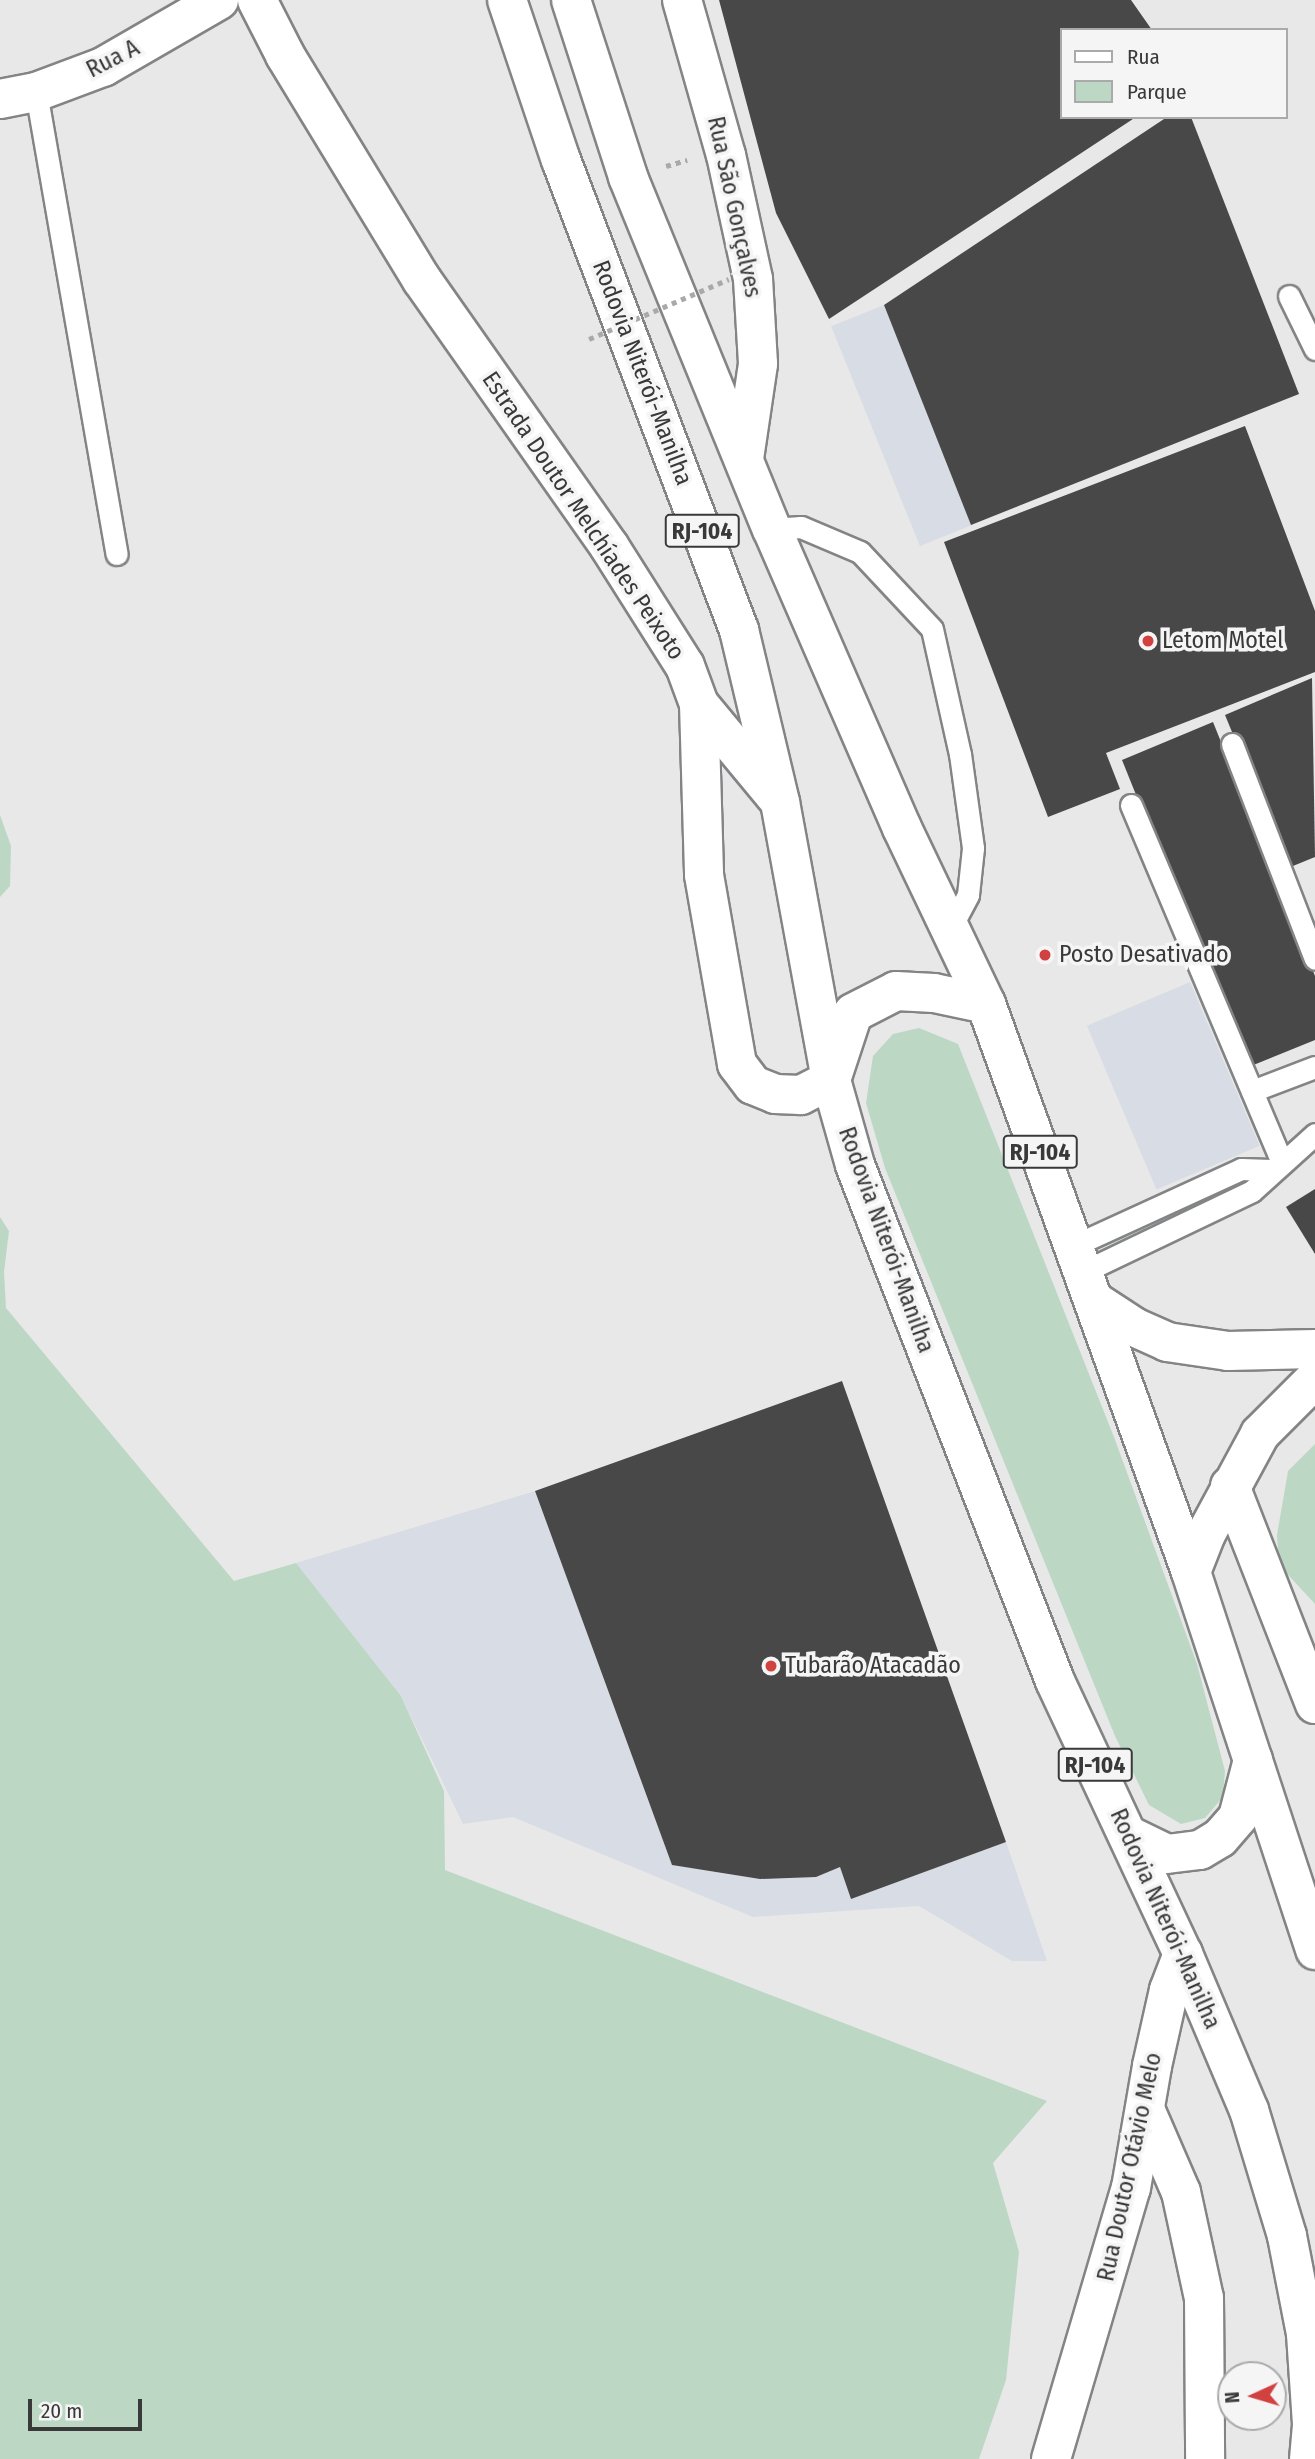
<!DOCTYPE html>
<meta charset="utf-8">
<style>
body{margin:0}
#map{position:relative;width:1315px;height:2459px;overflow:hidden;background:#e8e8e9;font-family:"Fira Sans Condensed",sans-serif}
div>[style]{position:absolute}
.built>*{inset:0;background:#d8dce4;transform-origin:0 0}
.green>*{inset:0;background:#bcd8c4}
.building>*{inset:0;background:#484849}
.path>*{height:4.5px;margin-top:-2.25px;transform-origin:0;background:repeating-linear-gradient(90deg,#a9a9aa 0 5px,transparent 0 10px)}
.roads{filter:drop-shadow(2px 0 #838485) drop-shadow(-2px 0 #838485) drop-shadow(0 2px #838485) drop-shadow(0 -2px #838485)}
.lane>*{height:21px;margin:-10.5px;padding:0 10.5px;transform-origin:10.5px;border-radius:10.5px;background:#fff}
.street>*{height:38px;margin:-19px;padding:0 19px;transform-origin:19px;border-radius:19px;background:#fff}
.secondary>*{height:38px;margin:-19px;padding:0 19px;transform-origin:19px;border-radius:19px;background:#fff}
.highway>*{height:38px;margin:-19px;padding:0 19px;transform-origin:19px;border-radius:19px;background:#fff}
.path-bridge>*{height:4.5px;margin-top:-2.25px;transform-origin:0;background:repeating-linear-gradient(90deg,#a9a9aa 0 5px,transparent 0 10px)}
.dots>*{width:19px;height:19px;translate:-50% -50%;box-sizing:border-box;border:4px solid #f5f5f6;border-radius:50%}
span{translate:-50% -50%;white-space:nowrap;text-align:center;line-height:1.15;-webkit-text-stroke:7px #f5f5f6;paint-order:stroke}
.shield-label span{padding:2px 5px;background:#f5f5f6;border:2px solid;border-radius:5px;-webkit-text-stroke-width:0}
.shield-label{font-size:23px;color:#393939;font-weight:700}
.street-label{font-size:24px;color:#393939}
.poi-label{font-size:24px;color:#393939}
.left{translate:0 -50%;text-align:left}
.legend{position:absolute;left:1060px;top:28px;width:228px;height:91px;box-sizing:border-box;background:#f5f5f6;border:2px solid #aaa;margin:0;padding:9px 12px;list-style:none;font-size:21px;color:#393939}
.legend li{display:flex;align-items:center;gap:14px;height:35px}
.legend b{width:35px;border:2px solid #aaa}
.north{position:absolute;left:1217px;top:2361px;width:70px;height:70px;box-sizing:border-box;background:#f5f5f6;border:2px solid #aaa;border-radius:50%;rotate:266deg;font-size:19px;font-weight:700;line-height:28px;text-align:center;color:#393939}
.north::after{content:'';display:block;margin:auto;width:24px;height:32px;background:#d04140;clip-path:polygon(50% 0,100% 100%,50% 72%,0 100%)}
.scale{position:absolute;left:28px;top:2399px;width:114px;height:32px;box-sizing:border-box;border:4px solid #393939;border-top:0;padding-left:9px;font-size:21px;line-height:24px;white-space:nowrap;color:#393939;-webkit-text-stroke:5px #f5f5f6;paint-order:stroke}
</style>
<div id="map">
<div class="built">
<div style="left:884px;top:305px;width:237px;height:57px;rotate:68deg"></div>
<div style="left:1190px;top:982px;width:178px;height:112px;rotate:67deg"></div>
<div style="clip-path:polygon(535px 1491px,672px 1865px,760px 1879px,840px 1867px,851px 1899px,1006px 1842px,1047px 1961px,1012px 1961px,919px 1906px,753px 1917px,513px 1817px,463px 1824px,401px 1696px,296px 1563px)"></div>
</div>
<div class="green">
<div style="clip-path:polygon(0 815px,11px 846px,10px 886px,0 897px)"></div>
<div style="clip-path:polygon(919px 1028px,958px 1044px,1114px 1437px,1197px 1664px,1225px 1771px,1223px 1797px,1205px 1818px,1181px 1824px,1149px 1805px,1115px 1736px,885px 1168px,866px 1103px,873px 1056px,893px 1034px)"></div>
<div style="clip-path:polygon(0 1217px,9px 1231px,4px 1272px,6px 1308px,234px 1581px,296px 1563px,401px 1696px,444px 1791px,445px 1870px,1047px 2101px,993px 2163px,1019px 2252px,1006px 2380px,979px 2459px,0 2459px)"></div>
<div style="clip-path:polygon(1315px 1444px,1315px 1604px,1279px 1565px,1277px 1535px,1288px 1471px)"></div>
</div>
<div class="building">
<div style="clip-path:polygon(719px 0,1131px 0,1152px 30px,1061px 30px,1061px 117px,1136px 117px,829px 319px,776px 213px)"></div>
<div style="clip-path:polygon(1167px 117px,1191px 117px,1299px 394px,971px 525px,884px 305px)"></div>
<div style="clip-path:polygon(1245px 426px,1315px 611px,1315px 672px,1106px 753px,1120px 789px,1048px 817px,944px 542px)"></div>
<div style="clip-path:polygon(1312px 678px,1315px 857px,1288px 868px,1225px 715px)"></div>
<div style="clip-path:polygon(1213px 722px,1315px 976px,1315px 1040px,1246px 1068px,1122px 760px)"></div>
<div style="clip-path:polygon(1315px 1189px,1315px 1254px,1286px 1207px)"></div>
<div style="clip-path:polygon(842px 1381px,1006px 1842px,851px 1899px,840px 1867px,816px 1877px,760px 1879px,672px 1865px,535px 1491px)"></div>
</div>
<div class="path">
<div style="left:666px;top:166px;width:22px;rotate:-16deg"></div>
</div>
<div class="roads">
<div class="lane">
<div style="left:36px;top:92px;width:469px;rotate:80.1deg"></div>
<div style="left:1289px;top:296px;width:59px;rotate:63.9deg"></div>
<div style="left:772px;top:529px;width:29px;rotate:-4deg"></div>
<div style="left:801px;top:527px;width:64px;rotate:23deg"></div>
<div style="left:860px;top:552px;width:105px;rotate:46.9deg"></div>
<div style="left:932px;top:629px;width:128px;rotate:77.4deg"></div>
<div style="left:960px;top:754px;width:95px;rotate:82.1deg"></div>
<div style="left:973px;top:848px;width:47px;rotate:96.1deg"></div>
<div style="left:968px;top:895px;width:38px;rotate:118deg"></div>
<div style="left:1232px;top:744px;width:230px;rotate:68.9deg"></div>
<div style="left:1131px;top:805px;width:389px;rotate:67.1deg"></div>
<div style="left:1252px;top:1091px;width:67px;rotate:-20.9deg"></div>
<div style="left:1073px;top:1246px;width:185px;rotate:-24.6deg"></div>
<div style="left:1241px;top:1169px;width:30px;rotate:2deg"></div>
<div style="left:1083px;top:1272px;width:187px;rotate:-25.6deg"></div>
<div style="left:1252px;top:1191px;width:85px;rotate:-42.1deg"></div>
</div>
<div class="street">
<div style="left:682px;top:0;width:161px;rotate:74.2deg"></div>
<div style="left:726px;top:155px;width:127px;rotate:77.7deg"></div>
<div style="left:753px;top:279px;width:85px;rotate:86.6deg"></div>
<div style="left:758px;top:364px;width:96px;rotate:98.4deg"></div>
<div style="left:0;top:99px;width:37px;rotate:-11deg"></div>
<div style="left:36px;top:92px;width:72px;rotate:-20.5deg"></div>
<div style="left:103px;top:67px;width:134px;rotate:-30deg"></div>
<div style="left:1230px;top:1486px;width:234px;rotate:68.7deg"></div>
<div style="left:1145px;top:2109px;width:90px;rotate:66.6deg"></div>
<div style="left:1181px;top:2192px;width:108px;rotate:77.8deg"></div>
<div style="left:1204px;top:2298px;width:161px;rotate:89.6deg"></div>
<div style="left:1051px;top:2459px;width:283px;rotate:-73.6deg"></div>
<div style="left:1131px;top:2188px;width:124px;rotate:-80.2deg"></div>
<div style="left:1152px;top:2066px;width:78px;rotate:-77.4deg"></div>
<div style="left:1169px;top:1990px;width:39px;rotate:-69deg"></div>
</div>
<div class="secondary">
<div style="left:257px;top:0;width:62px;rotate:63deg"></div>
<div style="left:285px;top:55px;width:263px;rotate:58.7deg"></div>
<div style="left:422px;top:280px;width:325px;rotate:54.9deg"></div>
<div style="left:609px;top:546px;width:142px;rotate:57.7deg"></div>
<div style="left:685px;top:666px;width:40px;rotate:69.8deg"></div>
<div style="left:699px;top:704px;width:171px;rotate:88.3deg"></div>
<div style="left:704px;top:875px;width:192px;rotate:80.1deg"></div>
<div style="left:737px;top:1064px;width:26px;rotate:53deg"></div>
<div style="left:753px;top:1085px;width:24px;rotate:22deg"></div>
<div style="left:775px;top:1094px;width:26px;rotate:2deg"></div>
<div style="left:801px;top:1095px;width:34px;rotate:-27deg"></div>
<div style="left:1093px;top:1300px;width:49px;rotate:33.4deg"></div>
<div style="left:1134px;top:1327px;width:36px;rotate:24deg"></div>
<div style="left:1167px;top:1342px;width:62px;rotate:8.4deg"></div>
<div style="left:1228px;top:1351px;width:87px;rotate:-1.3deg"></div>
<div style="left:1191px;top:1572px;width:41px;rotate:-68.5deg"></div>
<div style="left:1206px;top:1534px;width:114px;rotate:-61.6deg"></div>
<div style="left:1260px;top:1434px;width:78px;rotate:-45deg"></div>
</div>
<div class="highway">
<div style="left:507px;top:0;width:169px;rotate:71.4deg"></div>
<div style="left:561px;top:160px;width:503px;rotate:69.26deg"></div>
<div style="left:739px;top:630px;width:177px;rotate:76.6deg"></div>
<div style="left:780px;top:802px;width:283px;rotate:79.6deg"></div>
<div style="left:831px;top:1080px;width:88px;rotate:74.2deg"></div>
<div style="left:855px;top:1165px;width:553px;rotate:68.81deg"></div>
<div style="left:1055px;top:1681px;width:302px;rotate:64.9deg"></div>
<div style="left:1183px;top:1954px;width:169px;rotate:67.1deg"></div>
<div style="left:1249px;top:2110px;width:132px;rotate:73.2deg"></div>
<div style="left:1287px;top:2236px;width:100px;rotate:79deg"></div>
<div style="left:1306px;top:2334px;width:91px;rotate:86.2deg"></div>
<div style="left:1312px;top:2425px;width:34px;rotate:95deg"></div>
<div style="left:571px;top:0;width:186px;rotate:72.1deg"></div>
<div style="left:628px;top:177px;width:380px;rotate:67.8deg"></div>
<div style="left:772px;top:529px;width:326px;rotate:66.5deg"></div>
<div style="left:902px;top:828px;width:195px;rotate:64.5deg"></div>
<div style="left:986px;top:1004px;width:604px;rotate:70.15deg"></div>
<div style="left:1191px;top:1572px;width:398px;rotate:71.8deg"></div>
<div style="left:699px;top:704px;width:121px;rotate:50.4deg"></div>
<div style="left:833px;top:1074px;width:64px;rotate:-71.8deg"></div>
<div style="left:853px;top:1013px;width:48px;rotate:-27.1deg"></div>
<div style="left:896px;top:991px;width:38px;rotate:3deg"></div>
<div style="left:934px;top:993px;width:53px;rotate:11.9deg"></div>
<div style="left:1128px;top:1835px;width:43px;rotate:26deg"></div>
<div style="left:1167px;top:1854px;width:33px;rotate:-7deg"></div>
<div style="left:1200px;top:1850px;width:23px;rotate:-31deg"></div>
<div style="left:1220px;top:1838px;width:28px;rotate:-49deg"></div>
<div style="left:1238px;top:1817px;width:59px;rotate:-75.3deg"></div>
</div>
</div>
<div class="path-bridge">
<div style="left:589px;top:339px;width:152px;rotate:-23.2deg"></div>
</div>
<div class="dots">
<div style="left:1148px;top:641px;background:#d04140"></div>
<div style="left:1045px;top:955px;background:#d04140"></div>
<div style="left:771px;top:1666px;background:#d04140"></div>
</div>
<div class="shield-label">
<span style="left:702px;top:531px">RJ-104</span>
<span style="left:1040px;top:1152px">RJ-104</span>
<span style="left:1095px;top:1765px">RJ-104</span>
</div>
<div class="street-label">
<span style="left:113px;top:59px;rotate:-27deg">Rua A</span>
<span style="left:734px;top:207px;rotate:78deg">Rua São Gonçalves</span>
<span style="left:642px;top:373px;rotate:69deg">Rodovia Niterói-Manilha</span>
<span style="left:583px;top:516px;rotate:56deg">Estrada Doutor Melchíades Peixoto</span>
<span style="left:886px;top:1240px;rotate:70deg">Rodovia Niterói-Manilha</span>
<span style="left:1165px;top:1919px;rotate:66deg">Rodovia Niterói-Manilha</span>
<span style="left:1130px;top:2167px;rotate:-78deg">Rua Doutor Otávio Melo</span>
</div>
<div class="poi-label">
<span class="left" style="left:1162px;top:641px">Letom Motel</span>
<span class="left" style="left:1059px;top:955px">Posto Desativado</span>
<span class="left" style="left:785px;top:1666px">Tubarão Atacadão</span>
</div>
<ul class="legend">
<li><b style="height:9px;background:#fff"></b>Rua</li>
<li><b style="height:19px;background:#bcd8c4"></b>Parque</li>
</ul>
<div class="north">N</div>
<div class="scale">20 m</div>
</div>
